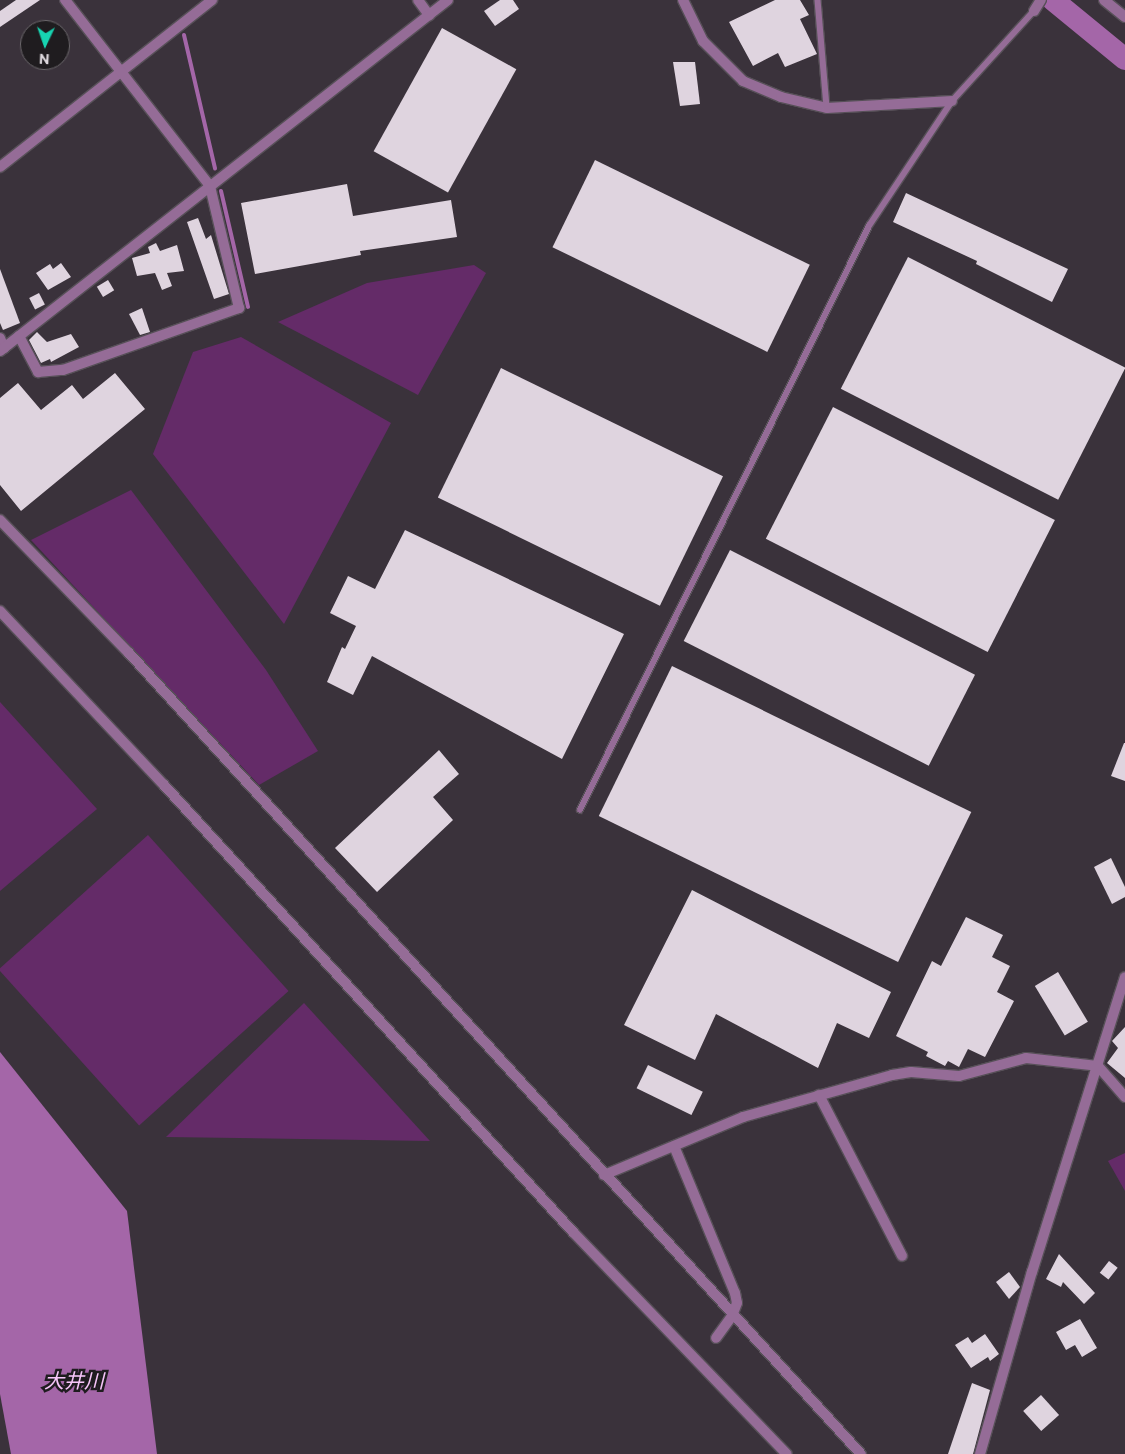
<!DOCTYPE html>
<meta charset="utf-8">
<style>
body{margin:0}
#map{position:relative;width:1125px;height:1454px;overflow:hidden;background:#3a323b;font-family:Commissioner,"Noto Sans JP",sans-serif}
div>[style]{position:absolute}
.green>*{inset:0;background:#642b68;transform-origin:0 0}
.water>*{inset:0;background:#a466a8}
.stream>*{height:4px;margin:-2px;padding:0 2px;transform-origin:2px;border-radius:2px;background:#a466a8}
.river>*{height:22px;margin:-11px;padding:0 11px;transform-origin:11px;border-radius:11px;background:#a466a8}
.building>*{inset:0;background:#dfd4df;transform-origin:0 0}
.roads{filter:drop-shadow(1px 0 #575058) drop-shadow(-1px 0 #575058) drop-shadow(0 1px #575058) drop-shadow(0 -1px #575058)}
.service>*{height:5.5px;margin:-2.75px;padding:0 2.75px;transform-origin:2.75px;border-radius:2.75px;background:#956c97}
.minor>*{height:10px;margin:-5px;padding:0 5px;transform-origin:5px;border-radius:5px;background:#956c97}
.tertiary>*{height:10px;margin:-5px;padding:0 5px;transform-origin:5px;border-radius:5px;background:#956c97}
span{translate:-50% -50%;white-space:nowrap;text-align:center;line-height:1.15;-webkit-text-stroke:5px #1f1c1f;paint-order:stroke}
.water-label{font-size:20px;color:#f7c5f9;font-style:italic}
.north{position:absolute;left:20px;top:20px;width:50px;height:50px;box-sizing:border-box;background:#1f1c1f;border:1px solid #6b676b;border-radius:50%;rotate:183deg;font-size:14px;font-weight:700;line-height:20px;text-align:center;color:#ddd8dd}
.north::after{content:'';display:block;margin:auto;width:18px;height:22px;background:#17d5b2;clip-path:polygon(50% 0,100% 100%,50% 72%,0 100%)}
</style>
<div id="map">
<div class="green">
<div style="clip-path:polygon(474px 265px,486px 273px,418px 395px,278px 322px,367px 283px)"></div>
<div style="clip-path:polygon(241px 337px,391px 423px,284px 624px,153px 454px,193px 352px)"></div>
<div style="clip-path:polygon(131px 490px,266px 670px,318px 751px,259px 785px,31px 540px)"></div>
<div style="clip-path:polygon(0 702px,97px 809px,0 891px)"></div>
<div style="left:148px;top:835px;width:210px;height:201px;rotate:48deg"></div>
<div style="clip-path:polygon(304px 1003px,430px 1141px,166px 1137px)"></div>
<div style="clip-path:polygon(1125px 1153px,1125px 1191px,1108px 1161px)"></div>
</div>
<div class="water">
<div style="clip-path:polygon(0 1052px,127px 1211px,157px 1454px,11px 1454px,0 1394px)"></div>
</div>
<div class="stream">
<div style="left:184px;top:35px;width:137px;rotate:76.9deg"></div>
<div style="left:221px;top:191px;width:119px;rotate:76.9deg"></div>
</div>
<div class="river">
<div style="left:1053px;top:0;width:93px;rotate:39.3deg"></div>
</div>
<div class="building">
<div style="clip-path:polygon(16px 0,40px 0,0 27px,0 11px)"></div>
<div style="clip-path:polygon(500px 0,513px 0,519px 9px,495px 26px,484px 11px)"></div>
<div style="clip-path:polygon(775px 0,800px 0,809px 15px,800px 19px,817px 54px,785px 67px,778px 53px,753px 66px,729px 22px)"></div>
<div style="left:442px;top:28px;width:85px;height:141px;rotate:29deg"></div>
<div style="clip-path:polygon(673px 62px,695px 62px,700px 104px,680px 106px)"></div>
<div style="left:595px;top:160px;width:239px;height:97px;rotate:26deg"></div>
<div style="clip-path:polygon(347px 184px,353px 216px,451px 200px,457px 237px,360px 251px,361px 255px,255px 274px,241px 203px)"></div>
<div style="clip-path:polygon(906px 193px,1068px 269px,1052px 302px,976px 264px,977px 261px,893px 222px)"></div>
<div style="clip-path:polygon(198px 218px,206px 239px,211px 235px,229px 294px,214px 299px,187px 222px)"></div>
<div style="clip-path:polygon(156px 243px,160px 251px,177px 245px,184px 271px,167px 273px,172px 286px,162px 290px,155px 273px,137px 276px,132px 258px,150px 253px,148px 247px)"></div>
<div style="left:908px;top:257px;width:244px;height:148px;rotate:27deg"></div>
<div style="clip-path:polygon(61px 263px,71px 277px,48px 290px,36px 273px,50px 264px,53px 269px)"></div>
<div style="clip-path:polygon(0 269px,20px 323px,3px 330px,0 323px)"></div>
<div style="left:108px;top:280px;width:12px;height:13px;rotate:59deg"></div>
<div style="left:39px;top:293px;width:13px;height:11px;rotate:63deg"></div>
<div style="clip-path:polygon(142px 308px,150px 332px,140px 335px,129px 314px)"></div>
<div style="clip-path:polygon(37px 332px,47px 342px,71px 334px,79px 347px,51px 362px,50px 359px,41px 363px,29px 340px)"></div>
<div style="left:501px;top:368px;width:247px;height:144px;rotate:26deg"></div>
<div style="clip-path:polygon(115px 373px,145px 409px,21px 511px,0 485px,0 398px,18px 383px,41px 410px,72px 385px,83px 399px)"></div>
<div style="left:833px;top:407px;width:249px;height:148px;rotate:27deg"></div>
<div style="clip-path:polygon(405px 530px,624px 634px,562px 759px,372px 656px,353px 695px,327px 682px,342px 647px,345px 649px,356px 626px,330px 613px,348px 576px,375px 589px)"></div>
<div style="left:730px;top:550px;width:275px;height:102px;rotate:27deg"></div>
<div style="left:672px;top:666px;width:333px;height:167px;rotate:26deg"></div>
<div style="clip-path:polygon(1124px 743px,1125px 743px,1125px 781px,1111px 776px)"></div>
<div style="clip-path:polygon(439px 750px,459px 774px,433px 797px,453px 820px,377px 892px,335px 848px)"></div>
<div style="clip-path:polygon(1111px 858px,1125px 887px,1125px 897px,1112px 904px,1094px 867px)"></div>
<div style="clip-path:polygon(692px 890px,891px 992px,869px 1038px,837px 1023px,818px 1068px,716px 1014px,695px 1060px,624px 1025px)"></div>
<div style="clip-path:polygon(966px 917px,1003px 935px,992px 957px,1010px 966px,997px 992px,1014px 1001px,985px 1057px,968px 1049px,959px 1067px,948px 1061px,945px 1066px,926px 1056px,928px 1052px,896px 1036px,932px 961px,941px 966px)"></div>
<div style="left:1058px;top:972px;width:58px;height:27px;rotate:59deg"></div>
<div style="clip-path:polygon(1125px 1027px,1125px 1078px,1107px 1063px,1118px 1048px,1112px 1041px)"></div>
<div style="left:648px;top:1065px;width:61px;height:26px;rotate:26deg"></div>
<div style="clip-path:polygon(1059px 1254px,1095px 1293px,1084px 1304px,1063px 1282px,1061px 1287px,1046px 1279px)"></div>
<div style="left:1109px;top:1261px;width:11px;height:15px;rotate:38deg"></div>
<div style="clip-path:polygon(1009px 1272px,1020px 1287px,1009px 1299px,996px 1282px)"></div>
<div style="clip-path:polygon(1080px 1319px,1097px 1348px,1082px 1357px,1075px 1345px,1066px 1350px,1056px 1332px)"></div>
<div style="clip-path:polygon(985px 1334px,999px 1354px,990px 1361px,988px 1357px,971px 1368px,955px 1345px,968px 1337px,972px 1343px)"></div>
<div style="clip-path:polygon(972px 1383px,990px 1390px,973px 1454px,948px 1454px)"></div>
<div style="left:1041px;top:1395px;width:27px;height:24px;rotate:48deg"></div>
</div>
<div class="roads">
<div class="service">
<div style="left:818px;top:0;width:108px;rotate:85.2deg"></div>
<div style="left:580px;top:810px;width:652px;rotate:-63.67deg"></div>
<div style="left:869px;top:226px;width:150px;rotate:-56.4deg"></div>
<div style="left:952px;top:101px;width:122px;rotate:-47.7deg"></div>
</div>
<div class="minor">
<div style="left:418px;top:0;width:19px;rotate:54deg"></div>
<div style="left:683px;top:0;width:46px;rotate:64deg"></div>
<div style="left:703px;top:41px;width:57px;rotate:45deg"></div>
<div style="left:743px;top:81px;width:41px;rotate:22.8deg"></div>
<div style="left:781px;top:97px;width:47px;rotate:13.4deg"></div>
<div style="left:827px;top:108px;width:125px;rotate:-3.2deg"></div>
<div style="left:0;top:167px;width:270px;rotate:-38.2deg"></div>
<div style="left:19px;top:336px;width:41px;rotate:62.2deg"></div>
<div style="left:38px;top:372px;width:25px;rotate:-5deg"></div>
<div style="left:63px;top:370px;width:187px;rotate:-19.4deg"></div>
<div style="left:239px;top:308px;width:125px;rotate:-103.4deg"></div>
<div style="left:210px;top:186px;width:236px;rotate:-127.9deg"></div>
<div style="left:0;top:338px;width:11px;rotate:68deg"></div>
<div style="left:0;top:351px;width:569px;rotate:-38.08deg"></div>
<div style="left:819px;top:1095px;width:181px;rotate:62.7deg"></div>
<div style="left:674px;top:1146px;width:159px;rotate:67.5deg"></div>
<div style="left:735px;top:1293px;width:10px;rotate:79deg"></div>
<div style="left:737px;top:1303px;width:14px;rotate:111deg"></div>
<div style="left:732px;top:1316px;width:27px;rotate:126deg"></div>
<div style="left:604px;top:1175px;width:151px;rotate:-22.6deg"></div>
<div style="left:743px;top:1117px;width:155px;rotate:-15.7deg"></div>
<div style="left:892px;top:1075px;width:19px;rotate:-9deg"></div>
<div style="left:911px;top:1072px;width:48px;rotate:4.8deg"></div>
<div style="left:959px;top:1076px;width:69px;rotate:-15deg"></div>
<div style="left:1026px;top:1058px;width:72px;rotate:6.3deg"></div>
<div style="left:1098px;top:1066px;width:41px;rotate:48.9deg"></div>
<div style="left:980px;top:1454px;width:189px;rotate:-74.1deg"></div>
<div style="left:1032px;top:1272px;width:309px;rotate:-72.5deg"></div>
</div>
<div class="tertiary">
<div style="left:1104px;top:0;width:27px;rotate:39deg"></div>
<div style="left:1034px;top:11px;width:13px;rotate:-58deg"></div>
<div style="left:0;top:520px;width:185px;rotate:45.9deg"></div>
<div style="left:129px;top:653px;width:1085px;rotate:47.58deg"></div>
<div style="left:0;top:611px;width:239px;rotate:46.7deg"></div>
<div style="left:164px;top:785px;width:606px;rotate:47.54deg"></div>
<div style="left:573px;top:1232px;width:308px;rotate:46.1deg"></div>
</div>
</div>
<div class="water-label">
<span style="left:74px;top:1380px">大井川</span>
</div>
<div class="north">N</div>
</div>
